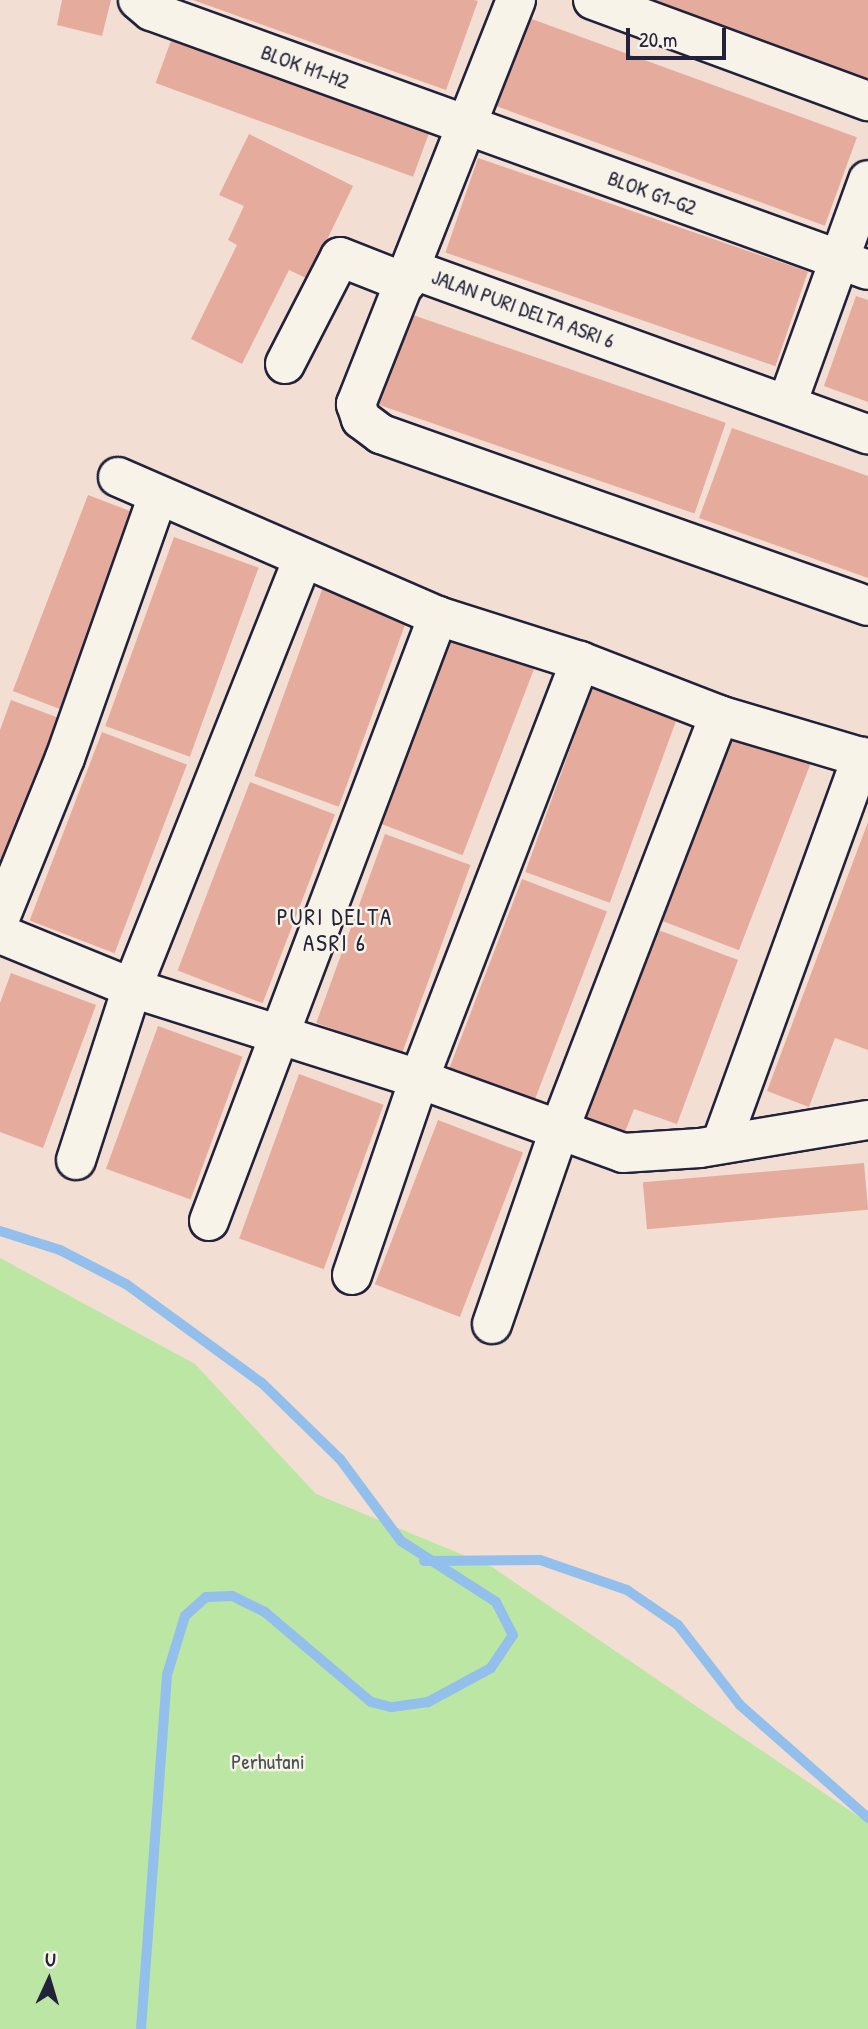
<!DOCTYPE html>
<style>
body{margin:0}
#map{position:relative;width:868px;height:2029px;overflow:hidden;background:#f2ded2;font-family:"Patrick Hand",sans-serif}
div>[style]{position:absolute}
.green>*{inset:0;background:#bce6a3}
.stream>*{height:10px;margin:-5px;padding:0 5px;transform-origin:5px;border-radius:5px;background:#92bfec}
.building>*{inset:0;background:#e5ac9e;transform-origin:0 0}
.roads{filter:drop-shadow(2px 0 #22223b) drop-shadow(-2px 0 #22223b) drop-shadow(0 2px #22223b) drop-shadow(0 -2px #22223b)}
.minor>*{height:38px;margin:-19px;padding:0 19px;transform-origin:19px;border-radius:19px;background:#f7f3e8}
span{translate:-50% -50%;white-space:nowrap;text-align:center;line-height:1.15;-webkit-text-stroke:5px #f7f3e8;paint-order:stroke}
.street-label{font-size:21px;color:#22223b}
.park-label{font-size:21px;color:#485355}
.neighbourhood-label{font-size:23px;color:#22223b;letter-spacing:2px}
.north{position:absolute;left:14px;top:1945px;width:70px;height:70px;-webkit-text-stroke:5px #f7f3e8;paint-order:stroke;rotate:4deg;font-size:19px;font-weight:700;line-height:28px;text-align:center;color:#22223b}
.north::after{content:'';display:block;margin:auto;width:24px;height:32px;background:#22223b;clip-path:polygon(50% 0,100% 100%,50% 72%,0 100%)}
.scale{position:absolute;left:626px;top:28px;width:100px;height:32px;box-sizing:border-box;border:4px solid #22223b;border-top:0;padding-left:9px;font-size:21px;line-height:24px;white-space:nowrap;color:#22223b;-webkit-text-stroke:5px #f7f3e8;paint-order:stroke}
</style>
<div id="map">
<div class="green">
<div style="clip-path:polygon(0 1258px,195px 1364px,316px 1494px,492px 1567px,868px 1823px,868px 2029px,0 2029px)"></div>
</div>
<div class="stream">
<div style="left:0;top:1231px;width:63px;rotate:17.6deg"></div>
<div style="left:60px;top:1250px;width:74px;rotate:27.3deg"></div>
<div style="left:126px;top:1284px;width:168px;rotate:36.1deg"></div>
<div style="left:262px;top:1383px;width:109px;rotate:44.3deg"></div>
<div style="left:340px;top:1459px;width:102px;rotate:53.4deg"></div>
<div style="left:401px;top:1541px;width:113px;rotate:32.7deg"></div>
<div style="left:496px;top:1602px;width:37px;rotate:63deg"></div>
<div style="left:513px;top:1635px;width:40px;rotate:124deg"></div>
<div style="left:491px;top:1668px;width:72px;rotate:151.6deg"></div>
<div style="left:428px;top:1702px;width:37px;rotate:172deg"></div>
<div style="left:391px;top:1707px;width:21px;rotate:-166deg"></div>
<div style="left:371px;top:1702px;width:139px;rotate:-139.7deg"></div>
<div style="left:265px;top:1612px;width:37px;rotate:-154deg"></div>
<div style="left:232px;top:1596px;width:26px;rotate:178deg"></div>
<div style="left:206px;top:1597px;width:28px;rotate:138deg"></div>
<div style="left:185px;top:1616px;width:62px;rotate:107deg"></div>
<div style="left:167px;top:1675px;width:355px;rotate:94.2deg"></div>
<div style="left:424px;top:1561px;width:116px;rotate:-0.5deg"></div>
<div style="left:540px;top:1560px;width:92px;rotate:19deg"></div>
<div style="left:627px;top:1590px;width:62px;rotate:34.5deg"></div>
<div style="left:678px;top:1625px;width:101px;rotate:52.2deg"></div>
<div style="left:740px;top:1705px;width:171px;rotate:41.4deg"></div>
</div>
<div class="building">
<div style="clip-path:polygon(62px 0,111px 0,102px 36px,57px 25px)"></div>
<div style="clip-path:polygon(193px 0,474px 0,478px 1px,446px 90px)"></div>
<div style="clip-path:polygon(640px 0,868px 0,868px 85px)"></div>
<div style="left:529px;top:18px;width:349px;height:94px;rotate:20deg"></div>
<div style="left:172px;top:38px;width:274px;height:48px;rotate:20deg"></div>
<div style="clip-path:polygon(249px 134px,353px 186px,308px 279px,289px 270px,242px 364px,191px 339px,237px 245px,228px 240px,244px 206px,219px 195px)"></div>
<div style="left:478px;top:158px;width:349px;height:100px;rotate:19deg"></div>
<div style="clip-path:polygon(856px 296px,868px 300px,868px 402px,824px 386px)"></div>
<div style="left:410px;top:314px;width:334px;height:96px;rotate:19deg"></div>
<div style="clip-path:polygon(732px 428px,868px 476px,868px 578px,699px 518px)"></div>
<div style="left:88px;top:495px;width:51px;height:210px;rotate:21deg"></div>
<div style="left:174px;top:537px;width:90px;height:201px;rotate:20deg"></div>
<div style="left:323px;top:587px;width:90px;height:201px;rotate:20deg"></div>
<div style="left:450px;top:634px;width:91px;height:202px;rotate:21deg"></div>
<div style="left:594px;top:683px;width:90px;height:201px;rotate:20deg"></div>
<div style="clip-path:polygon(11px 700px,59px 718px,0 877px,0 730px)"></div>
<div style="left:726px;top:730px;width:91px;height:201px;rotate:21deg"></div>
<div style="left:102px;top:732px;width:91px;height:202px;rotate:21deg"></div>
<div style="left:250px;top:782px;width:91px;height:202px;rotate:21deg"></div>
<div style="clip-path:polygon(868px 822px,868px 1050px,835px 1038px,809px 1107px,767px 1091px)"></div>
<div style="left:385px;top:834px;width:91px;height:201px;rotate:20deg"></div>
<div style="left:522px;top:879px;width:91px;height:202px;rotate:21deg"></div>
<div style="clip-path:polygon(653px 928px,738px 960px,677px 1124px,634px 1109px,625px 1132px,583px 1116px)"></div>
<div style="clip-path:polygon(11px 973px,96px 1005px,43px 1148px,0 1132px,0 1003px)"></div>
<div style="left:158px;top:1026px;width:90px;height:152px;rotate:20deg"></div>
<div style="left:299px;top:1074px;width:90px;height:175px;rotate:20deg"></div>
<div style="left:438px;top:1120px;width:91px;height:176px;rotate:21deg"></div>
<div style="left:864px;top:1163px;width:47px;height:222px;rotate:85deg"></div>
</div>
<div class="roads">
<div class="minor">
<div style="left:138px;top:0;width:17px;rotate:40deg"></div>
<div style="left:151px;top:11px;width:762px;rotate:19.86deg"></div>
<div style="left:516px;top:0;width:435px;rotate:111.6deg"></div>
<div style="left:356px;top:404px;width:16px;rotate:72deg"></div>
<div style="left:361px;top:419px;width:25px;rotate:37deg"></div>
<div style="left:381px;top:434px;width:516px;rotate:19.45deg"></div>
<div style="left:593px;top:0;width:293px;rotate:20.2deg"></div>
<div style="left:411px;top:269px;width:486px;rotate:19.9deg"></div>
<div style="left:285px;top:364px;width:120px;rotate:-62.8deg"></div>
<div style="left:340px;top:257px;width:71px;rotate:21.5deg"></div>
<div style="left:787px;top:404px;width:238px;rotate:-70.1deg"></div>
<div style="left:118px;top:477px;width:349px;rotate:23.5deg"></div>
<div style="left:438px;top:616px;width:149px;rotate:17.6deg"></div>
<div style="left:580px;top:661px;width:149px;rotate:21.2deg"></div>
<div style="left:719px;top:715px;width:155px;rotate:16.5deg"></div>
<div style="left:0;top:918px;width:173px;rotate:-67.9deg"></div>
<div style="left:65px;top:758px;width:279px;rotate:-70.5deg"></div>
<div style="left:0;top:934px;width:143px;rotate:22.2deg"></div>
<div style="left:132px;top:988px;width:301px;rotate:17.6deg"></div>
<div style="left:419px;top:1079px;width:217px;rotate:19.9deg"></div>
<div style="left:623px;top:1153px;width:77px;rotate:-3.7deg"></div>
<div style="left:700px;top:1148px;width:170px;rotate:-9.5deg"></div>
<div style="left:722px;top:1141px;width:409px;rotate:-70deg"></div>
<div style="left:76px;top:1160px;width:181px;rotate:-72deg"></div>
<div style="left:132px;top:988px;width:461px;rotate:-68.3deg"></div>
<div style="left:209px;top:1221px;width:647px;rotate:-69.27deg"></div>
<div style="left:352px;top:1275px;width:207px;rotate:-71.1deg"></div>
<div style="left:419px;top:1079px;width:448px;rotate:-68.9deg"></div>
<div style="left:492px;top:1324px;width:202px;rotate:-70.9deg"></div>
<div style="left:558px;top:1133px;width:448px;rotate:-68.9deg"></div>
</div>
</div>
<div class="street-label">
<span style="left:305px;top:67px;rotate:20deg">BLOK H1-H2</span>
<span style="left:652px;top:193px;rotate:20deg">BLOK G1-G2</span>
<span style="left:523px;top:309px;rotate:20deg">JALAN PURI DELTA ASRI 6</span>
</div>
<div class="park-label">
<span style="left:268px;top:1762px">Perhutani</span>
</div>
<div class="neighbourhood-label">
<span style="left:335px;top:930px">PURI DELTA<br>ASRI 6</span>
</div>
<div class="north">U</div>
<div class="scale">20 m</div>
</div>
